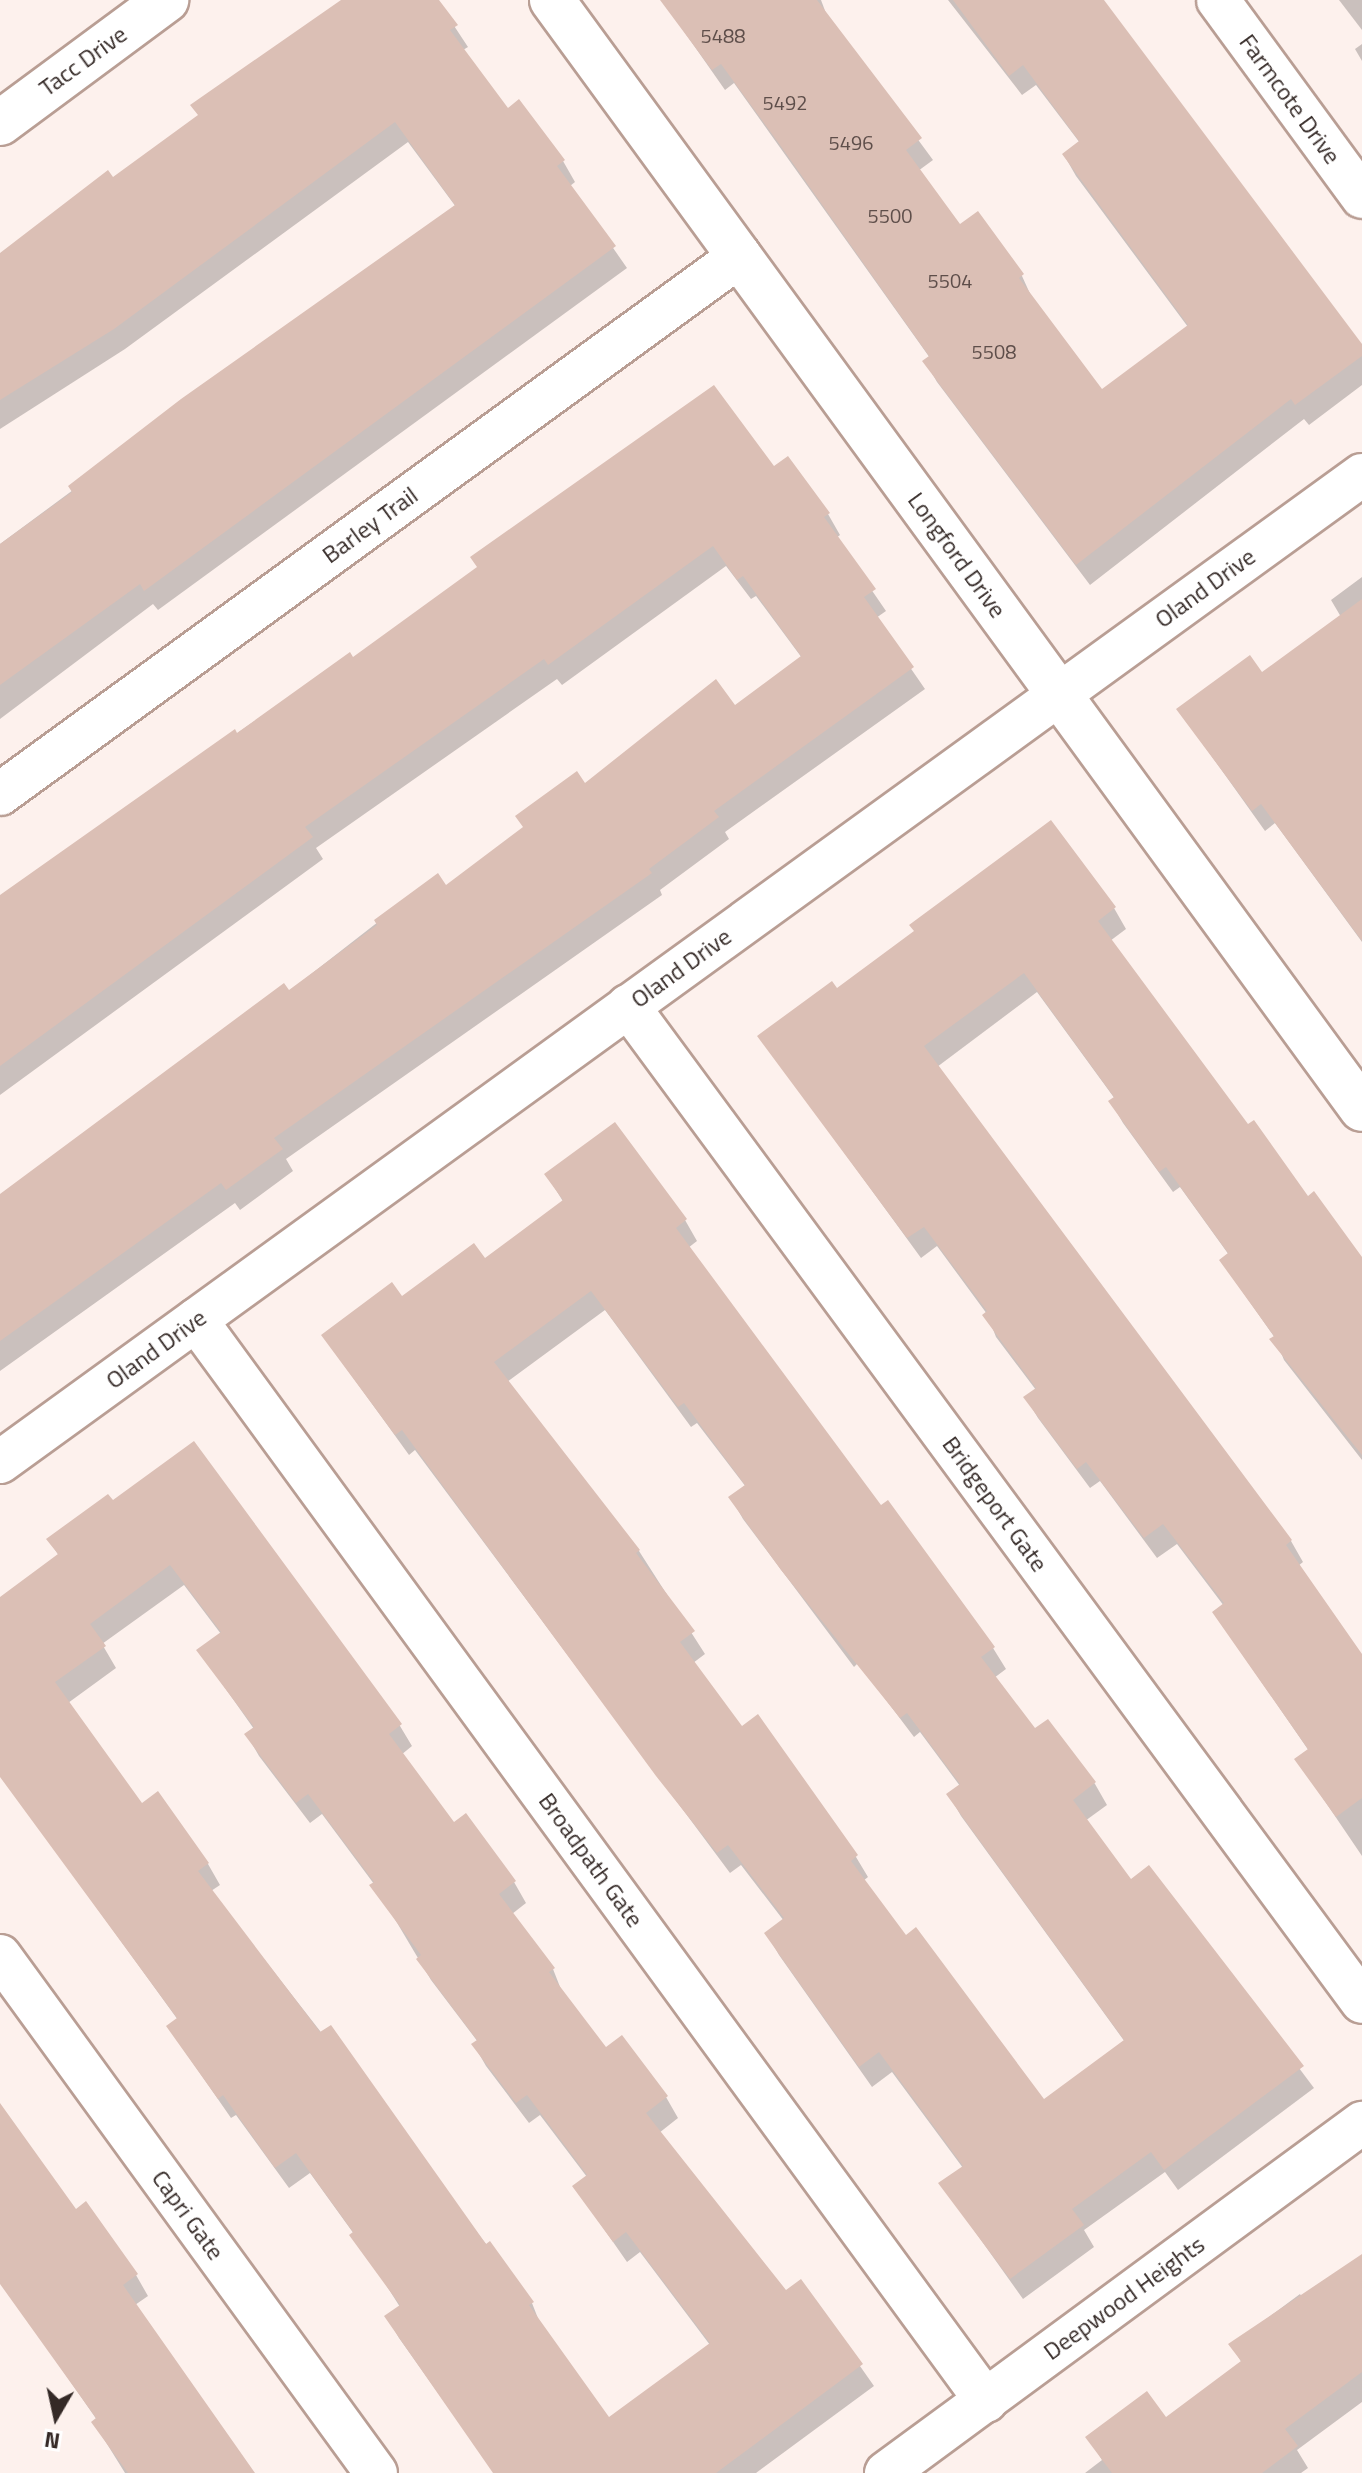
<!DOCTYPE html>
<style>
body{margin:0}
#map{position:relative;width:1362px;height:2473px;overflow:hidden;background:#fdf1ed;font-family:"Titillium Web",sans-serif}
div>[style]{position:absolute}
.shadow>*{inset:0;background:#0003}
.building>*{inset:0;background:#dbbfb5}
.roads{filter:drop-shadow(2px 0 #b99e94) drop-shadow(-2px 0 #b99e94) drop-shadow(0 2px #b99e94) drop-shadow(0 -2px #b99e94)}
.minor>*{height:42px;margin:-21px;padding:0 21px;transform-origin:21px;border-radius:21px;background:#fff}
.tertiary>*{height:44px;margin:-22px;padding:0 22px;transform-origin:22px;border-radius:22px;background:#fff}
span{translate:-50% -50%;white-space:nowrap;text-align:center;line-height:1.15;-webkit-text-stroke:6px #fff;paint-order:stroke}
.number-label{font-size:20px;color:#5e4e4a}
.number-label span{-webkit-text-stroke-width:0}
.street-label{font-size:24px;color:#342926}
.north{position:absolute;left:16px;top:2377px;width:80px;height:80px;-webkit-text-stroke:6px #fff;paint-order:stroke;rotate:189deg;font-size:22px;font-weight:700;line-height:32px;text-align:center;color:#342926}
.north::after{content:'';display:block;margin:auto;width:28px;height:36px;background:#342926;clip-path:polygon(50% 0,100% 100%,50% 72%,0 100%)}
</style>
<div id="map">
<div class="shadow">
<div style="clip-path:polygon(343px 0,437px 0,468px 47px,463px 50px,508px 110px,563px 161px,575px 182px,570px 186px,627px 268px,158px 610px,153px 604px,0 719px,0 544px,456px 207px,408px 142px,125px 349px,0 429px,0 255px,107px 173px,112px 179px,199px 117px)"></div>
<div style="clip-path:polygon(662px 0,821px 0,827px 16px,933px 160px,918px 171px,959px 227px,1022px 276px,1032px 298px,1101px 391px,1188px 327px,1076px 176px,1064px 155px,1080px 143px,1036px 85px,1022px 95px,948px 0,1101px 0,1362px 347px,1362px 385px,1309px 425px,1304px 419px,1090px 585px,937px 382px,925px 361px,930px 358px,734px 83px,725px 90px)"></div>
<div style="clip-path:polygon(1339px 0,1362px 0,1362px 30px)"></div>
<div style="clip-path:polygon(1362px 44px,1362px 61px,1355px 49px)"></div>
<div style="clip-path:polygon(774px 469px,828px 514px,840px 535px,836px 538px,886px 611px,876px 618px,925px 689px,725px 832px,729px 839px,660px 890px,662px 895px,286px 1159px,293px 1171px,240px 1210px,235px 1203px,0 1371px,0 1195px,288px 992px,437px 876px,446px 887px,585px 786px,734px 708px,802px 658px,756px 596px,751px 599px,726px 566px,562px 685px,557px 679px,316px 848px,323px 859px,0 1095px,0 899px,349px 655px,353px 660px)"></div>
<div style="clip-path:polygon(1362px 577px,1362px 942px,1275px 823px,1265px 831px,1178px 709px,1262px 675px,1341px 617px,1331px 600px)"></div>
<div style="clip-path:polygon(1114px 908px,1126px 929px,1110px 941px,1248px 1127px,1362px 1261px,1362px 1460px,1284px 1360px,1275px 1338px,1221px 1261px,1229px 1255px,1180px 1187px,1173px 1192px,1123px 1123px,1111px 1102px,1115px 1099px,1037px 992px,937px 1067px,1291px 1541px,1303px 1562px,1298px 1566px,1362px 1656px,1362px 1856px,1297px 1760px,1309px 1751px,1214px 1613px,1224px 1606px,1177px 1544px,1157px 1558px,1100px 1481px,1090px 1488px,1038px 1418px,1026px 1398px,1036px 1390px,996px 1337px,987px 1314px,937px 1246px,921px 1258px,760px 1037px,837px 991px)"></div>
<div style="clip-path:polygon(evenodd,546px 1174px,685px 1220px,697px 1241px,688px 1248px,881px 1508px,993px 1648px,1006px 1669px,994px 1678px,1034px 1731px,1048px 1721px,1095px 1784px,1107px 1805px,1085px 1821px,1131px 1882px,1149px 1868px,1314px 2088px,1178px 2190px,1165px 2172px,1084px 2230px,1094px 2247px,1023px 2299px,941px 2184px,963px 2168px,892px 2072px,872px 2087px,779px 1955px,767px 1934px,784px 1921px,741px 1865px,730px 1873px,415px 1450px,409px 1455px,323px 1336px,484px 1261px,564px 1203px,546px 1174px,605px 1310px,691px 1427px,697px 1423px,746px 1487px,731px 1498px,743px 1519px,854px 1667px,858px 1663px,914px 1737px,920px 1732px,960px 1786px,949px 1795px,961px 1816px,1125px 2042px,1043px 2102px,906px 1937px,863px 1881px,868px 1877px,856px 1857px,742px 1729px,693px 1663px,705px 1654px,639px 1551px,507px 1382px,605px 1310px)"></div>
<div style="clip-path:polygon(evenodd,194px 1443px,400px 1726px,412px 1746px,401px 1755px,453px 1825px,514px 1882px,526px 1903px,512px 1914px,553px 1969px,562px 1992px,605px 2050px,666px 2097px,678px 2118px,659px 2133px,786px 2293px,801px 2282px,874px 2386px,756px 2473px,495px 2473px,399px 2338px,387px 2317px,400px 2307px,354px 2234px,310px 2173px,289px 2188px,236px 2115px,231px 2118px,168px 2027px,178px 2020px,0 1774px,0 1600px,59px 1556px,49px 1540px,113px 1503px,194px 1443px,184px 1585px,221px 1634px,199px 1651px,254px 1729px,247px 1735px,259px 1756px,310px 1823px,322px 1814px,374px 1884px,431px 1980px,478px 2042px,474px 2045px,486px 2066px,529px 2123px,540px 2115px,587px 2177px,574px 2186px,627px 2262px,640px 2252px,710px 2345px,608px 2420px,541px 2326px,532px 2303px,211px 1891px,220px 1885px,208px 1864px,142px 1806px,68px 1703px,116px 1668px,102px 1644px,184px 1585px)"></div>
<div style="clip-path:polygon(0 2106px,75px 2211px,136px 2275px,148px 2296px,135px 2305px,254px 2473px,125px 2473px,94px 2423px,97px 2420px,0 2280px)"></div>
<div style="clip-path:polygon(1362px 2259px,1362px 2402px,1297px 2450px,1308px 2468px,1301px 2473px,1085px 2473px,1102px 2460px,1088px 2437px,1165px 2420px,1242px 2363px,1231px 2345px,1300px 2294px,1303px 2299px)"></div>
</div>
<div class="building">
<div style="clip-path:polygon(341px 0,439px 0,458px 25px,450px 30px,508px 108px,519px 99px,565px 160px,557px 166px,616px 246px,144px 591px,140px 584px,0 685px,0 544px,72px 492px,68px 486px,181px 399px,455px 205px,395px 122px,114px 329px,0 400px,0 253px,108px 170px,113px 177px,198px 115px,190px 105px)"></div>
<div style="clip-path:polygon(660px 0,817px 0,922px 138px,906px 150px,960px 224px,978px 211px,1024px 274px,1019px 278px,1102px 389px,1188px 325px,1062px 154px,1079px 141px,1023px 65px,1009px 76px,953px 0,1104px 0,1362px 344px,1362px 356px,1295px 405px,1291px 399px,1076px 565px,922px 361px,929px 356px,780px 145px,721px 64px,712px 70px)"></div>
<div style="clip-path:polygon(714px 385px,774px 466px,788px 456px,830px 513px,824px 517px,876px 589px,864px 597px,914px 667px,714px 811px,719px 817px,649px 869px,652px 873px,274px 1138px,283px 1149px,226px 1190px,221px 1183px,0 1341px,0 1194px,284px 983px,289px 990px,377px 925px,374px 920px,438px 873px,446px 885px,523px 827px,515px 816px,577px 771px,585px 783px,716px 679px,735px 705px,801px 656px,743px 576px,737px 580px,713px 546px,548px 665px,544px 659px,305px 827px,313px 837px,0 1066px,0 895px,235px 729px,237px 733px,350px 652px,353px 657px,477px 567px,470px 557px)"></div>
<div style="clip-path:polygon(1362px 599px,1362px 941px,1261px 804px,1252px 811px,1176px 709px,1250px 655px,1262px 672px)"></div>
<div style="clip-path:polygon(1051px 820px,1116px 907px,1098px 921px,1248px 1124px,1254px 1120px,1308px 1196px,1314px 1191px,1362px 1257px,1362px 1455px,1269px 1339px,1274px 1336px,1219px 1260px,1228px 1253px,1166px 1167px,1159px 1172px,1108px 1101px,1114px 1097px,1024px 973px,924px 1046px,1292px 1540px,1286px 1545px,1362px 1654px,1362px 1798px,1336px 1817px,1294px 1759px,1308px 1749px,1212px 1612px,1224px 1603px,1163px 1524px,1144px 1538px,1086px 1462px,1077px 1469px,1023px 1397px,1036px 1388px,982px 1315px,987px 1311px,924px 1227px,907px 1238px,757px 1036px,832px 981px,837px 988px,914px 931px,909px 925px)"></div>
<div style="clip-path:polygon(evenodd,615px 1122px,687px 1219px,676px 1228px,881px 1505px,888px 1500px,995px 1647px,981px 1657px,1035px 1728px,1048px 1719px,1096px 1782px,1073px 1800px,1131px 1879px,1149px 1865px,1304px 2066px,1164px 2170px,1151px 2152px,1072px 2209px,1084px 2225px,1010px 2279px,938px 2183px,963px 2166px,879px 2052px,859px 2067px,764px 1933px,784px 1918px,728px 1845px,717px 1853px,656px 1776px,402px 1430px,395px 1435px,321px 1335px,392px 1282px,402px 1296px,474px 1243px,485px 1258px,563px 1200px,544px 1174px,615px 1122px,591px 1291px,678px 1407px,684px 1403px,745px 1485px,728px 1497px,781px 1570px,900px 1718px,907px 1713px,960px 1784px,946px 1794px,1124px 2040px,1044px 2099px,916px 1927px,906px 1935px,851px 1861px,858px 1855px,758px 1714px,742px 1726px,680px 1642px,695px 1631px,636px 1553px,640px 1550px,494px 1362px,591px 1291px)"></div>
<div style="clip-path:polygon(evenodd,194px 1441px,402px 1724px,389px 1734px,454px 1822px,466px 1813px,516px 1881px,499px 1894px,555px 1968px,549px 1972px,606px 2047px,622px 2035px,668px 2096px,646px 2113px,786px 2290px,801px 2279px,863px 2364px,716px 2473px,493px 2473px,384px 2316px,400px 2305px,349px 2235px,353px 2232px,296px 2153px,275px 2168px,223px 2095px,218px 2099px,166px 2026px,177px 2018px,0 1777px,0 1597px,58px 1554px,46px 1539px,108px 1494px,113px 1500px,194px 1441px,170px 1565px,221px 1632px,196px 1650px,254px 1727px,244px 1734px,296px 1803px,308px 1794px,374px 1882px,369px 1885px,421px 1955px,416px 1959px,477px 2040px,471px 2044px,516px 2103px,527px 2095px,587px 2175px,572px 2186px,613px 2242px,626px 2232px,710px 2343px,609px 2417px,529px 2305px,534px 2302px,490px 2241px,486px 2244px,331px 2025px,320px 2032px,198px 1871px,209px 1863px,158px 1791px,142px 1803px,55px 1682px,106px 1646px,90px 1624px,170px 1565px)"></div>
<div style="clip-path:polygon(0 2103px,76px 2209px,86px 2201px,138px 2274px,123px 2285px,255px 2473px,128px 2473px,91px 2422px,96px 2418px,0 2284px)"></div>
<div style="clip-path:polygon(1362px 2254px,1362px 2372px,1285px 2429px,1298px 2446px,1262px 2473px,1112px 2473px,1085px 2437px,1147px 2391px,1166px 2417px,1241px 2361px,1228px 2344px)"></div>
</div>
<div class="roads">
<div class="minor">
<div style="left:1218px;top:0;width:244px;rotate:53.8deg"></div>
<div style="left:0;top:794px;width:915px;rotate:-36.02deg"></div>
<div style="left:628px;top:1006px;width:1237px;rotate:53.61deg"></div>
<div style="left:196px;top:1320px;width:1339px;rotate:53.84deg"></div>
<div style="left:0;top:1462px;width:1682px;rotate:-35.93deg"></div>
<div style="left:0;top:1956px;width:639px;rotate:53.97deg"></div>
<div style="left:886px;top:2473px;width:591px;rotate:-36.33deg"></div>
</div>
<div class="tertiary">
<div style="left:552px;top:0;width:1373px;rotate:53.86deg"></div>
<div style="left:0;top:123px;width:207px;rotate:-36.5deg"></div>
</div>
</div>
<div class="number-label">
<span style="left:723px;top:35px">5488</span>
<span style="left:785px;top:102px">5492</span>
<span style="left:851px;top:142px">5496</span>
<span style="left:890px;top:215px">5500</span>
<span style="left:950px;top:280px">5504</span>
<span style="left:994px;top:351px">5508</span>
</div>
<div class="street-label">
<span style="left:83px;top:61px;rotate:-36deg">Tacc Drive</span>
<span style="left:1290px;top:99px;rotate:54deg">Farmcote Drive</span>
<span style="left:370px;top:525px;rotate:-36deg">Barley Trail</span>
<span style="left:957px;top:555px;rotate:54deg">Longford Drive</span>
<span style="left:1205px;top:588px;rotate:-36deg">Oland Drive</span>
<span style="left:681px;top:968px;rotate:-36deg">Oland Drive</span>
<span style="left:156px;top:1349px;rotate:-36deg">Oland Drive</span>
<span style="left:995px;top:1504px;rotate:54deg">Bridgeport Gate</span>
<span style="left:591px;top:1860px;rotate:54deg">Broadpath Gate</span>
<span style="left:188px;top:2215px;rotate:54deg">Capri Gate</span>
<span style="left:1124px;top:2298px;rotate:-36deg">Deepwood Heights</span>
</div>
<div class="north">N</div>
</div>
